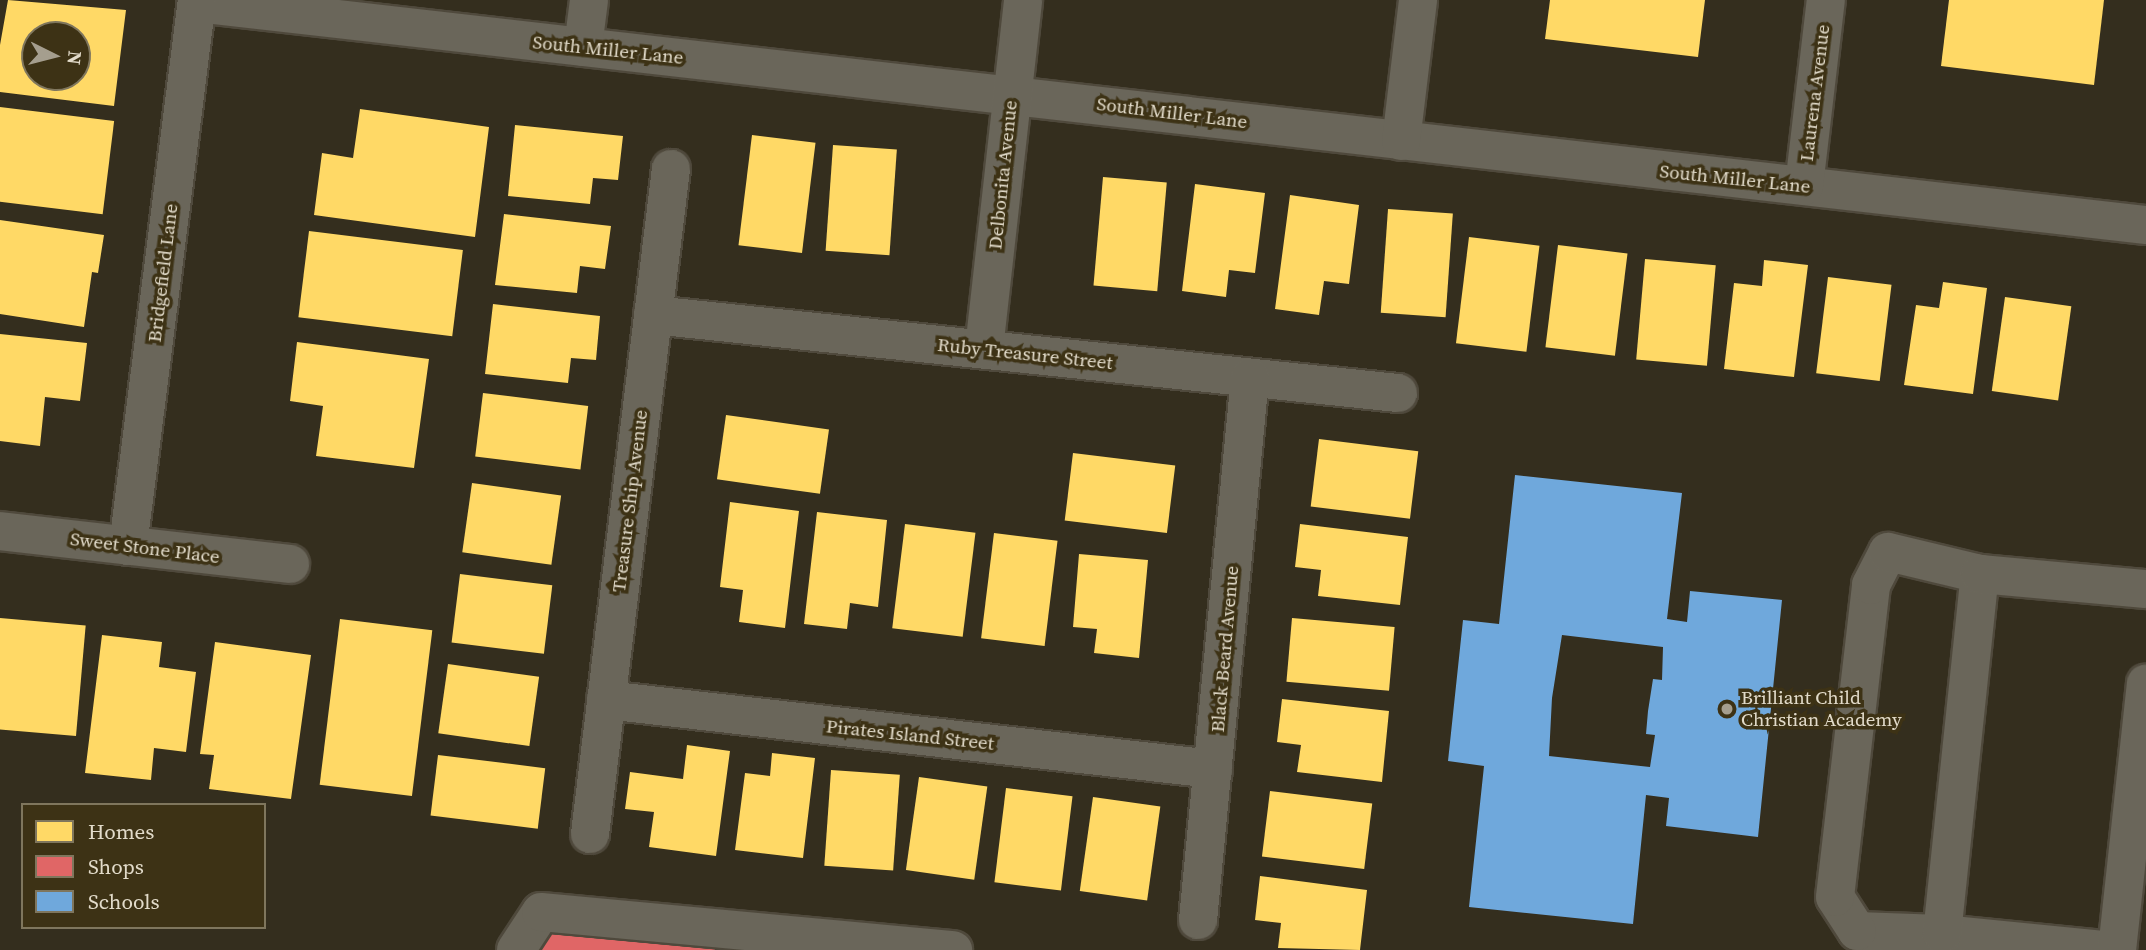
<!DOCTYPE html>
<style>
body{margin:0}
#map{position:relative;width:2146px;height:950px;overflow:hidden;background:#342e1e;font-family:"Source Serif 4",serif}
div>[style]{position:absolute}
.homes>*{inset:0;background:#ffd966;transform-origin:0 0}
.shops>*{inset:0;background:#e06666}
.schools>*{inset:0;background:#6fa8dc}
.roads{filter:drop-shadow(2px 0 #4f493c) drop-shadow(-2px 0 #4f493c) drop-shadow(0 2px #4f493c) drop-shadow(0 -2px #4f493c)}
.minor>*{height:38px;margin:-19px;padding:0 19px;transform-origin:19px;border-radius:19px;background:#6a665a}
.dots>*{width:19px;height:19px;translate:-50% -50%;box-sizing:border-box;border:4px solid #3d3215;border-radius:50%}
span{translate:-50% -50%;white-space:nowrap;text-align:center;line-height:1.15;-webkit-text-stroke:7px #3d3215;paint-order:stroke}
.street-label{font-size:19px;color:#e2dbca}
.poi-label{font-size:19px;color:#e2dbca}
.left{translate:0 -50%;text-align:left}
.legend{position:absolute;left:21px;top:803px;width:245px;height:126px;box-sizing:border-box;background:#3d3215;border:2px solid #7f765d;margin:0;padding:9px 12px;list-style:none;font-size:21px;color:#e2dbca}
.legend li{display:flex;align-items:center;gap:14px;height:35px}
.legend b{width:35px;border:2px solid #7f765d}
.north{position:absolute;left:21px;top:21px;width:70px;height:70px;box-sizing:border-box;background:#3d3215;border:2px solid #7f765d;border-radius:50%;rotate:96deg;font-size:19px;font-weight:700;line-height:28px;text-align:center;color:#e2dbca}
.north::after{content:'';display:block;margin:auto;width:24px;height:32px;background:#a59e8e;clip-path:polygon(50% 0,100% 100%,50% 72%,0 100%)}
</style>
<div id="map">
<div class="homes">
<div style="clip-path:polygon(evenodd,8px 0,126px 10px,114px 106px,0 92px,0 45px,8px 0,35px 35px,77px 35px,77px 77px,35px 77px,35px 35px)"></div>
<div style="clip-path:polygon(1550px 0,1705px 0,1698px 57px,1545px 39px)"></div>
<div style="clip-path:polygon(1949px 0,2104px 0,2094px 85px,1941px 66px)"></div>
<div style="left:0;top:107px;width:115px;height:94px;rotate:7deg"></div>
<div style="clip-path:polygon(360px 109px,489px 127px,475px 237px,314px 215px,322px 153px,353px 158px)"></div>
<div style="clip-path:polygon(515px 125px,623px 136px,618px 180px,593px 178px,590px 204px,508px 196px)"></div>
<div style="left:752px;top:135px;width:64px;height:111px;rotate:7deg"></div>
<div style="left:833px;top:145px;width:64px;height:106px;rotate:4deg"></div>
<div style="left:1103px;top:177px;width:64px;height:109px;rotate:5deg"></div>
<div style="clip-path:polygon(1195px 184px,1265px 193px,1255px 273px,1229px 270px,1226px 297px,1182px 291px)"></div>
<div style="clip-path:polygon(1290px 195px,1359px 205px,1349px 284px,1324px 281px,1319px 315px,1275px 309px)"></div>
<div style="left:1388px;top:209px;width:65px;height:104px;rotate:4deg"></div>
<div style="clip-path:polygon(504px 214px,611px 226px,605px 269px,580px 266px,577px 293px,495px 285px)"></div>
<div style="clip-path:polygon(0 220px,104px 235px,98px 273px,92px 272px,84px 327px,0 314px)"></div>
<div style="left:309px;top:231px;width:155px;height:87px;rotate:7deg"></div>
<div style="left:1469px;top:237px;width:71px;height:107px;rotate:7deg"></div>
<div style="left:1558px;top:245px;width:70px;height:103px;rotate:7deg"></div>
<div style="left:1645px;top:259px;width:71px;height:101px;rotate:5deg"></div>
<div style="clip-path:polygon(1764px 260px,1808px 265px,1794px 377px,1724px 369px,1734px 283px,1762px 286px)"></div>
<div style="left:1828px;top:277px;width:64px;height:97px;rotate:7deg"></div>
<div style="clip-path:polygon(1943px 282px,1987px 288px,1973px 394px,1904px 385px,1916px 305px,1939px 308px)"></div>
<div style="left:2005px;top:297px;width:67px;height:95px;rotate:8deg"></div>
<div style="clip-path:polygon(493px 304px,600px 316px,596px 360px,571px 358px,568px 383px,485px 374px)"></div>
<div style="clip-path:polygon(0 334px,87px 343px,80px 401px,45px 397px,40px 446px,0 441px)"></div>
<div style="clip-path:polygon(297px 342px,429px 359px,414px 468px,316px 456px,323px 406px,290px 401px)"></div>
<div style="left:483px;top:393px;width:106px;height:64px;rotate:7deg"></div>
<div style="left:726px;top:415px;width:104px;height:65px;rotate:8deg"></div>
<div style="left:1319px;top:439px;width:100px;height:68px;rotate:7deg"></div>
<div style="left:1073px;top:453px;width:103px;height:68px;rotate:7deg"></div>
<div style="left:472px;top:483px;width:90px;height:70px;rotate:8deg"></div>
<div style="clip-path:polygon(730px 502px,799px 511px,785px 628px,739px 622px,743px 590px,720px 587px)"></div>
<div style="clip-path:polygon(817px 512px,887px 520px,878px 607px,850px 603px,847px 629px,804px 624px)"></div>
<div style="left:905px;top:524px;width:71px;height:105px;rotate:7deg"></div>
<div style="clip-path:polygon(1300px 524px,1408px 537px,1400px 605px,1318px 596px,1321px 570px,1295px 567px)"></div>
<div style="left:994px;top:533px;width:64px;height:106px;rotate:7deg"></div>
<div style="clip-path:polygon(1079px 554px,1148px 560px,1139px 658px,1094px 653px,1097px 629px,1073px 627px)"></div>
<div style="left:460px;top:574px;width:93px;height:69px;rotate:7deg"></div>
<div style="left:0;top:618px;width:86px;height:111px;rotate:5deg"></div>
<div style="left:1292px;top:618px;width:103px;height:64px;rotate:5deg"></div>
<div style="left:340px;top:619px;width:93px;height:167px;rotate:7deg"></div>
<div style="clip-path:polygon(102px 635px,162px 642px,159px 667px,196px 672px,186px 752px,154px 748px,151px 780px,85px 773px)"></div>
<div style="clip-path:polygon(215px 642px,311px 655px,291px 799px,209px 789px,214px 755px,200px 754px)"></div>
<div style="left:448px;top:664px;width:92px;height:70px;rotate:8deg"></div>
<div style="clip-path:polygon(1282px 699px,1389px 711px,1382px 782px,1297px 772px,1301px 745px,1277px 742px)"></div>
<div style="clip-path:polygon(687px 745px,730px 751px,716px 856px,649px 847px,654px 812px,625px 809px,630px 772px,683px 779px)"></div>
<div style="clip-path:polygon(772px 753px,815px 758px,803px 858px,735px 850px,745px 773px,770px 776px)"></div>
<div style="left:438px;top:755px;width:108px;height:61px;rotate:7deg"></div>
<div style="left:831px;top:770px;width:69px;height:96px;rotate:4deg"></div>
<div style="left:919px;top:777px;width:69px;height:94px;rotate:8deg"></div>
<div style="left:1006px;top:788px;width:67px;height:95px;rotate:7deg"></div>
<div style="left:1270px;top:791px;width:103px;height:66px;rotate:7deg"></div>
<div style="left:1093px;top:797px;width:68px;height:95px;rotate:8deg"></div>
<div style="clip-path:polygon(1260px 876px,1367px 890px,1360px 950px,1278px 948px,1281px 923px,1255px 920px)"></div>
</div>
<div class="shops">
<div style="clip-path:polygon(537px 929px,715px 948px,715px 950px,535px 950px)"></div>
</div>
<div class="schools">
<div style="clip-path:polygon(evenodd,1515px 475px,1682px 493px,1667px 619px,1687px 622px,1690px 591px,1782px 600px,1758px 837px,1666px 826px,1669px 798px,1646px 795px,1633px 924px,1469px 907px,1484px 766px,1448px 761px,1463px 620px,1499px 624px,1515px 475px,1562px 635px,1663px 647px,1662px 680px,1653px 679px,1648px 711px,1646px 734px,1655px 735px,1650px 767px,1549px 756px,1552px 698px,1562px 635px)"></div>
</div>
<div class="roads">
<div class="minor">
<div style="left:197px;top:3px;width:1962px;rotate:6.5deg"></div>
<div style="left:583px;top:47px;width:47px;rotate:-82.7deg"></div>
<div style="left:1401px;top:141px;width:142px;rotate:-83.1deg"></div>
<div style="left:1804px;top:186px;width:187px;rotate:-83.3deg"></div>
<div style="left:653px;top:315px;width:749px;rotate:5.98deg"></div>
<div style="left:984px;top:349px;width:351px;rotate:-83.6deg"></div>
<div style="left:0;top:531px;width:292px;rotate:6.5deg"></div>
<div style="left:128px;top:546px;width:550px;rotate:-82.8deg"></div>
<div style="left:606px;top:700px;width:611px;rotate:6.49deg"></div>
<div style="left:590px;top:834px;width:670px;rotate:-83.06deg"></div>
<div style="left:1198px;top:920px;width:545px;rotate:-84.53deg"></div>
<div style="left:1942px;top:934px;width:85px;rotate:-178deg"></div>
<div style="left:1857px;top:931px;width:40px;rotate:-122.9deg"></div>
<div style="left:1835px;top:897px;width:314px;rotate:-83.4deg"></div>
<div style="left:1871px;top:585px;width:37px;rotate:-63deg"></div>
<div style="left:1888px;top:552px;width:95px;rotate:13.4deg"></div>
<div style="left:516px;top:950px;width:45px;rotate:-56.7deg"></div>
<div style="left:541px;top:912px;width:414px;rotate:5.3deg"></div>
<div style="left:2103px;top:950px;width:162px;rotate:-174.3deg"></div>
<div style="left:1942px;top:934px;width:362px;rotate:-84deg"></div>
<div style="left:1980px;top:574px;width:167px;rotate:5.2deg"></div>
<div style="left:2117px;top:950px;width:268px;rotate:-83.8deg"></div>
</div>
</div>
<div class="dots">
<div style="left:1727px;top:709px;background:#a59e8e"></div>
</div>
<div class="street-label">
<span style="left:608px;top:50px;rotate:6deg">South Miller Lane</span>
<span style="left:1815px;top:93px;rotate:-83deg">Laurena Avenue</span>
<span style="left:1172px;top:113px;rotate:7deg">South Miller Lane</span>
<span style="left:1003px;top:175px;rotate:-84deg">Delbonita Avenue</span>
<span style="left:1735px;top:179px;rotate:6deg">South Miller Lane</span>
<span style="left:163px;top:273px;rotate:-83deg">Bridgefield Lane</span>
<span style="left:1025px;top:354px;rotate:6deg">Ruby Treasure Street</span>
<span style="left:630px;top:501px;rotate:-83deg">Treasure Ship Avenue</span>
<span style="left:145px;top:548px;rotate:7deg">Sweet Stone Place</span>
<span style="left:1225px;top:649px;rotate:-85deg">Black Beard Avenue</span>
<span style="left:910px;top:735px;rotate:6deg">Pirates Island Street</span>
</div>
<div class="poi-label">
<span class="left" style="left:1741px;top:709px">Brilliant Child<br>Christian Academy</span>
</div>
<ul class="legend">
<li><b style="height:19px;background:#ffd966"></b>Homes</li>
<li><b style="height:19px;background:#e06666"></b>Shops</li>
<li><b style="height:19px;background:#6fa8dc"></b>Schools</li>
</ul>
<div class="north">N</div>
</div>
